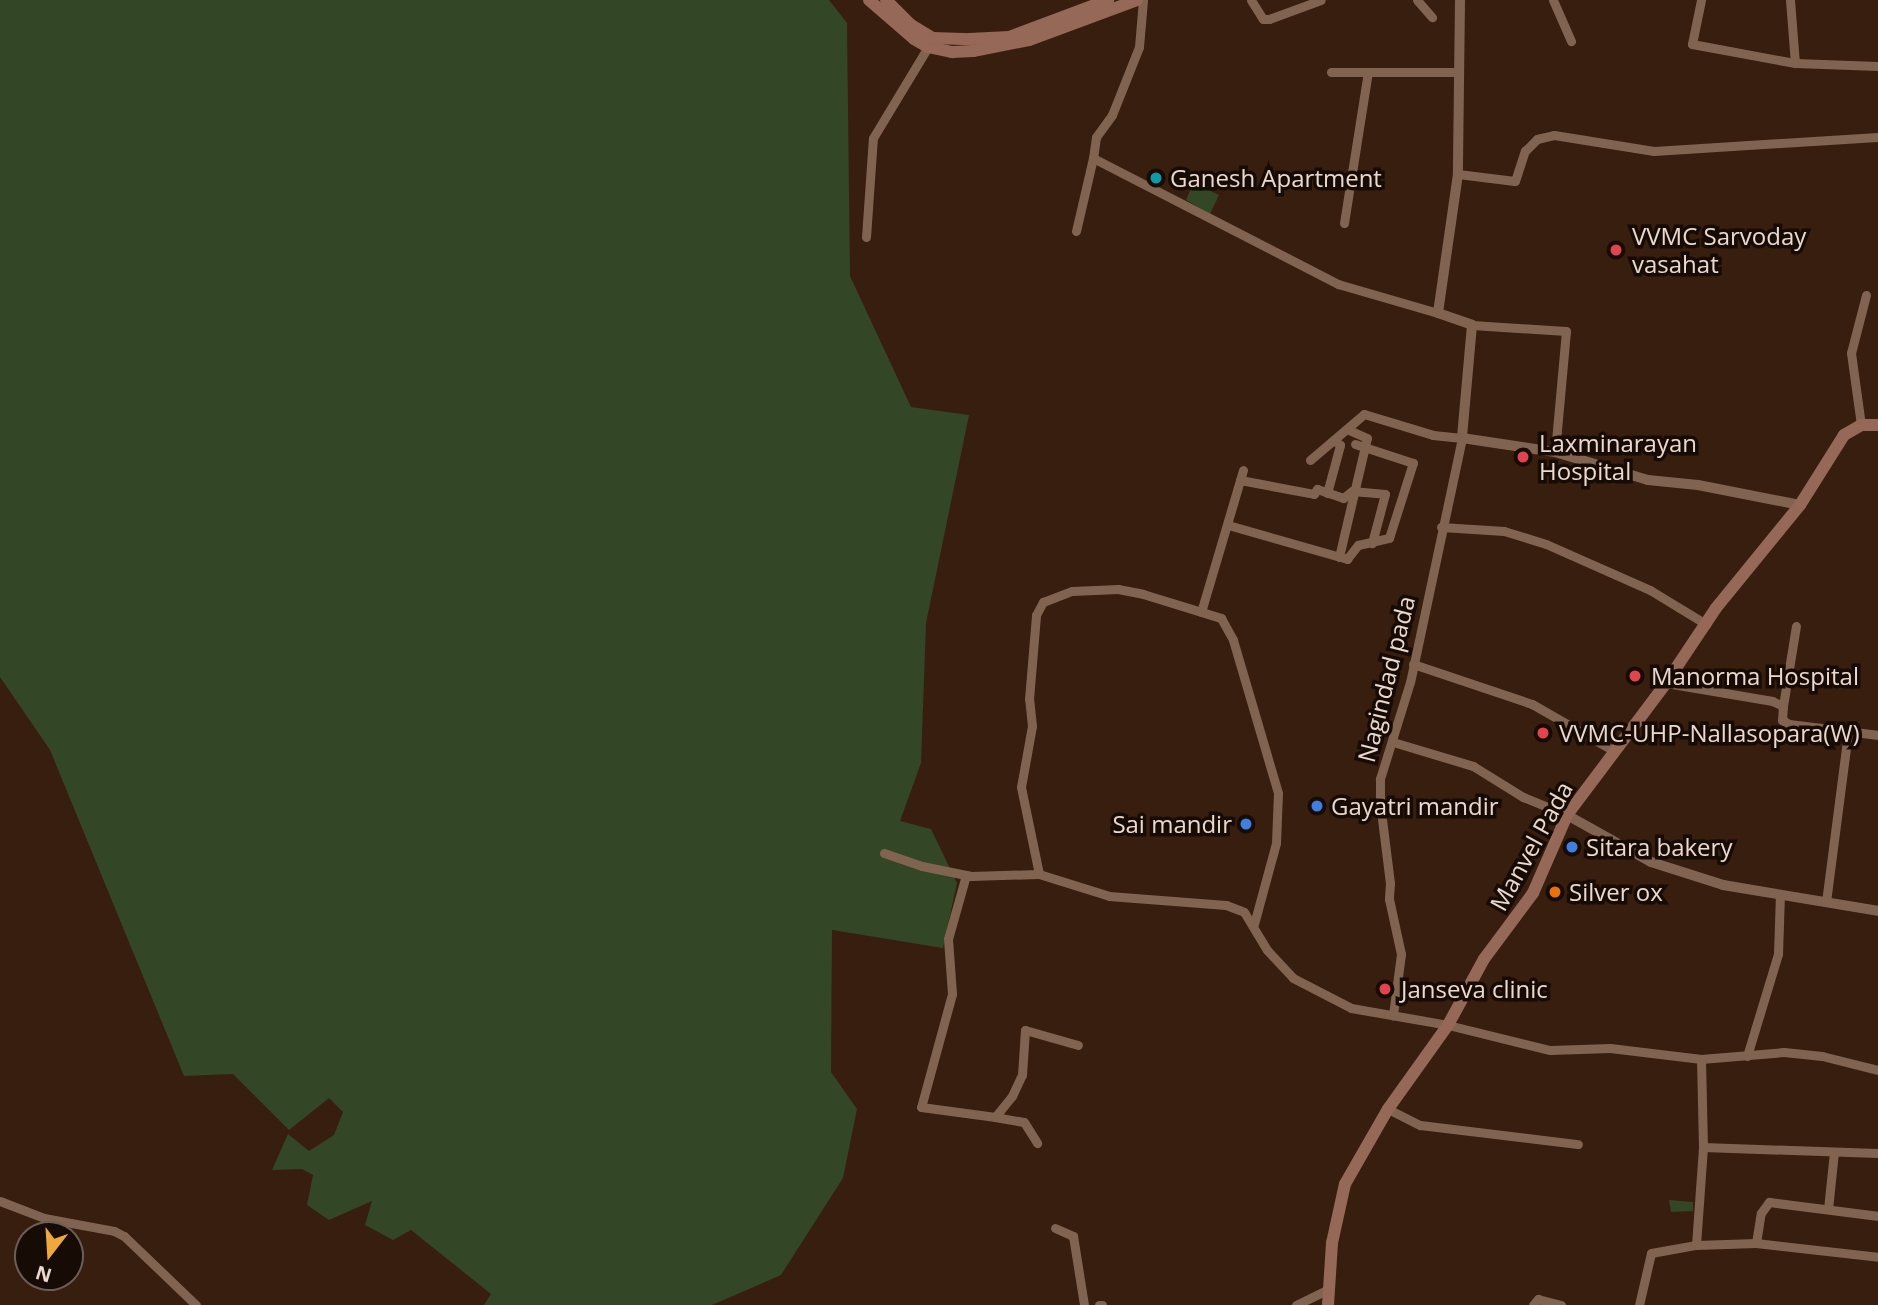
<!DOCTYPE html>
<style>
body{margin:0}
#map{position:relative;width:1878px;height:1305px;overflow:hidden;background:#381e0e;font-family:"Open Sans",sans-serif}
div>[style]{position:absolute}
.green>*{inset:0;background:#334625}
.minor>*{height:9px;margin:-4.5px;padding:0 4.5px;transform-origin:4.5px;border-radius:4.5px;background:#816351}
.tertiary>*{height:10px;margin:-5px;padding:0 5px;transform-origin:5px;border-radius:5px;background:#816351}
.secondary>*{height:12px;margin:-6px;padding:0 6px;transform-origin:6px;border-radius:6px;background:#956858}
.dots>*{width:19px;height:19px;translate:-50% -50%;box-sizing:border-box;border:4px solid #170b06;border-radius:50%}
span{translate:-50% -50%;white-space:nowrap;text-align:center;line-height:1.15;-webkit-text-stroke:7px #170b06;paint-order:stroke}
.poi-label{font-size:24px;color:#ebd9cf}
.left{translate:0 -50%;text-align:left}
.right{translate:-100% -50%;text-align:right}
.street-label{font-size:24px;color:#ebd9cf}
.north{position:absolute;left:14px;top:1221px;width:70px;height:70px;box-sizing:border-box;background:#170b06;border:2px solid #6c5d56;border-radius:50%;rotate:197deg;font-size:19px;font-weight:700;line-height:28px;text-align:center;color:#ebd9cf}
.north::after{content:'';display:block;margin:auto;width:24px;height:32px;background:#eea83c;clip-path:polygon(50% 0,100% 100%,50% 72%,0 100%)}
</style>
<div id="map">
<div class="green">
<div style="clip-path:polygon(0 0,829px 0,847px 23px,850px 276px,911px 407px,969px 415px,926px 623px,921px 763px,900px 821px,931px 829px,957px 883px,943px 948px,832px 930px,831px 1072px,857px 1109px,843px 1178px,781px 1275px,712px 1305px,484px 1305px,491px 1294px,411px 1230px,393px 1240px,365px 1225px,372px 1201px,329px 1220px,307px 1205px,313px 1175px,302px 1169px,272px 1170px,288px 1134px,309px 1151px,334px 1135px,343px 1112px,329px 1098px,289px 1130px,233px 1074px,184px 1076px,50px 750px,0 677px)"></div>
<div style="clip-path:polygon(1193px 183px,1219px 195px,1210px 214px,1186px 200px)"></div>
<div style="clip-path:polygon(1669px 1200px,1693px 1202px,1693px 1211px,1671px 1212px)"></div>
</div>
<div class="minor">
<div style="left:1143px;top:0;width:47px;rotate:94.9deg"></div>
<div style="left:1139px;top:47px;width:73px;rotate:111.7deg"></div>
<div style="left:1112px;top:115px;width:27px;rotate:126deg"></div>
<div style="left:1096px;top:137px;width:21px;rotate:98deg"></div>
<div style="left:1093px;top:158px;width:276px;rotate:27.2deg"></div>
<div style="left:1338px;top:284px;width:104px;rotate:16.2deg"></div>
<div style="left:1251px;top:0;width:22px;rotate:58deg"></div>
<div style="left:1263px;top:19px;width:6px"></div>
<div style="left:1269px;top:19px;width:55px;rotate:-20.1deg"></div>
<div style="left:1417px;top:0;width:23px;rotate:49deg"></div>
<div style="left:1553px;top:0;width:45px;rotate:66.3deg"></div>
<div style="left:1701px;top:0;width:45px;rotate:101.6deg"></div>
<div style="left:1692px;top:44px;width:105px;rotate:10.5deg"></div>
<div style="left:1795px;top:63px;width:83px;rotate:2.1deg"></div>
<div style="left:1790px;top:0;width:63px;rotate:85.5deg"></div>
<div style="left:1331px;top:72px;width:128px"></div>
<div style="left:1458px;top:174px;width:57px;rotate:7deg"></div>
<div style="left:1515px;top:181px;width:32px;rotate:-72deg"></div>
<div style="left:1525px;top:151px;width:17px;rotate:-45deg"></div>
<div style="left:1537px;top:139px;width:17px;rotate:-13deg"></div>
<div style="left:1554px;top:135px;width:101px;rotate:9.1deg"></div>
<div style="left:1654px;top:151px;width:224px;rotate:-3.6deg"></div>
<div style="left:1344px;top:223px;width:153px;rotate:-81deg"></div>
<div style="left:1076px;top:231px;width:75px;rotate:-76.9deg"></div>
<div style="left:866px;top:237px;width:99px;rotate:-86deg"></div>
<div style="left:873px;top:138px;width:112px;rotate:-58.9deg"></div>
<div style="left:1472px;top:325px;width:94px;rotate:3.7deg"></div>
<div style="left:1566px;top:331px;width:121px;rotate:95.2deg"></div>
<div style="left:1861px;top:425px;width:73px;rotate:-97.9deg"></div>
<div style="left:1851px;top:353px;width:60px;rotate:-75.5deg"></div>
<div style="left:1310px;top:460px;width:71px;rotate:-40.4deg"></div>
<div style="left:1364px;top:414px;width:72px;rotate:16.9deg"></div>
<div style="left:1433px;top:435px;width:29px;rotate:6deg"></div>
<div style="left:1462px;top:438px;width:249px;rotate:102deg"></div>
<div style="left:1410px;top:682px;width:102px;rotate:107.2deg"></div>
<div style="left:1380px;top:779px;width:24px;rotate:90deg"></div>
<div style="left:1380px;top:803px;width:81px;rotate:82.9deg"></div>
<div style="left:1390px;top:883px;width:16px;rotate:94deg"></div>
<div style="left:1389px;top:899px;width:56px;rotate:77.7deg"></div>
<div style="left:1401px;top:954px;width:62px;rotate:97.5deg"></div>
<div style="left:1240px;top:480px;width:75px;rotate:10.7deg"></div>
<div style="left:1314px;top:494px;width:6px;rotate:-59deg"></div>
<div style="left:1317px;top:489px;width:28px;rotate:19deg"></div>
<div style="left:1343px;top:498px;width:11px;rotate:-38deg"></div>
<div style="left:1352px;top:491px;width:33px;rotate:5deg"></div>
<div style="left:1385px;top:494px;width:51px;rotate:104.9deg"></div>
<div style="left:1327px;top:493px;width:50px;rotate:-74.8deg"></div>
<div style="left:1340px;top:445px;width:8px;rotate:-140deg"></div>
<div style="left:1228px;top:525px;width:124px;rotate:15.9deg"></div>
<div style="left:1347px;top:559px;width:18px;rotate:-52deg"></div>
<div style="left:1358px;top:545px;width:32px;rotate:-13deg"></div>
<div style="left:1389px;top:538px;width:79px;rotate:-72.3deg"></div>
<div style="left:1413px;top:463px;width:61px;rotate:-161.9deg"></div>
<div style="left:1441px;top:527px;width:63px;rotate:3.6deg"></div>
<div style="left:1504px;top:531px;width:44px;rotate:17.2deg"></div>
<div style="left:1546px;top:544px;width:114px;rotate:23.9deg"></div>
<div style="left:1650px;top:590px;width:66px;rotate:31.3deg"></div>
<div style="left:1339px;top:557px;width:122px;rotate:-76.8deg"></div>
<div style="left:1367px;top:438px;width:22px;rotate:-156deg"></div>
<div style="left:1201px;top:612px;width:148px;rotate:-73.5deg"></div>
<div style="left:1413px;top:664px;width:126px;rotate:18.6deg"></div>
<div style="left:1532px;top:704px;width:95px;rotate:29.8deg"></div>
<div style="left:1666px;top:683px;width:108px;rotate:9.6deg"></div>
<div style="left:1772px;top:701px;width:12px;rotate:24deg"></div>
<div style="left:1783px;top:706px;width:14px;rotate:94deg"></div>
<div style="left:1782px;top:720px;width:8px;rotate:30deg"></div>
<div style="left:1789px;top:724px;width:90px;rotate:7deg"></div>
<div style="left:1783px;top:706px;width:81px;rotate:-80.8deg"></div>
<div style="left:1393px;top:742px;width:84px;rotate:16.7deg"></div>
<div style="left:1473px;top:766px;width:59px;rotate:31.8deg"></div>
<div style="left:1523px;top:797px;width:48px;rotate:22.2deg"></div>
<div style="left:884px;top:853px;width:40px;rotate:18.9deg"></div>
<div style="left:922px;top:866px;width:50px;rotate:11.5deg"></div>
<div style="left:971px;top:876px;width:68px;rotate:-1.7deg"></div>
<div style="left:1039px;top:874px;width:73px;rotate:17.4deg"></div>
<div style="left:1109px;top:896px;width:117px;rotate:4.4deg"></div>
<div style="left:1226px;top:905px;width:19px;rotate:21deg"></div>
<div style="left:1244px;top:912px;width:44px;rotate:58.8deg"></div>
<div style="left:1267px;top:950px;width:38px;rotate:47deg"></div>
<div style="left:1293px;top:978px;width:65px;rotate:27.3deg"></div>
<div style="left:1351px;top:1008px;width:98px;rotate:9.9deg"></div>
<div style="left:1448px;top:1025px;width:105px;rotate:13.8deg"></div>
<div style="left:1550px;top:1050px;width:60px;rotate:-1.9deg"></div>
<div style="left:1610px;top:1048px;width:92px;rotate:6.9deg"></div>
<div style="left:1701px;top:1059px;width:83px;rotate:-4.8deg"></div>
<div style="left:1784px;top:1052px;width:38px;rotate:6deg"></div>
<div style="left:1822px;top:1056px;width:58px;rotate:14deg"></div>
<div style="left:1039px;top:874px;width:89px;rotate:-101.7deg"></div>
<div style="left:1021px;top:787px;width:62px;rotate:-79.8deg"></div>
<div style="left:1032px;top:726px;width:27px;rotate:-96deg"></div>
<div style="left:1029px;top:699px;width:84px;rotate:-85.2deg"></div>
<div style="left:1036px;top:615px;width:15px;rotate:-62deg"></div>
<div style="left:1043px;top:602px;width:31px;rotate:-21deg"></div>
<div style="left:1072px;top:591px;width:46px;rotate:-2.5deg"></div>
<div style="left:1118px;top:589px;width:25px;rotate:11deg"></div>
<div style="left:1143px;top:594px;width:82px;rotate:17.1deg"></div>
<div style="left:1221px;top:618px;width:25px;rotate:61deg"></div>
<div style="left:1233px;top:640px;width:159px;rotate:73.6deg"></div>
<div style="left:1278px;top:793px;width:50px;rotate:92.3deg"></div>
<div style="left:1276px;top:843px;width:84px;rotate:105.2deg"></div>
<div style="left:966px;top:875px;width:66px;rotate:105.7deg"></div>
<div style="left:948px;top:939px;width:55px;rotate:85.8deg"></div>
<div style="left:952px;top:994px;width:117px;rotate:105.3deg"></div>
<div style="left:921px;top:1107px;width:75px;rotate:7.7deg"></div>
<div style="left:995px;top:1117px;width:27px;rotate:-51deg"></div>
<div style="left:1012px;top:1096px;width:23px;rotate:-65deg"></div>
<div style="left:1022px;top:1075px;width:45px;rotate:-86.2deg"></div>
<div style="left:1025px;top:1030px;width:55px;rotate:15.8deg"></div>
<div style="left:1826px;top:902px;width:171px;rotate:-82.6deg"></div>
<div style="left:1747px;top:1056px;width:107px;rotate:-73.1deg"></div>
<div style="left:1778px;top:954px;width:60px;rotate:-88.1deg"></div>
<div style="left:1388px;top:1109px;width:36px;rotate:27deg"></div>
<div style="left:1420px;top:1125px;width:159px;rotate:6.9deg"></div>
<div style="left:995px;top:1117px;width:29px;rotate:10deg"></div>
<div style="left:1024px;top:1122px;width:25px;rotate:58deg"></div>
<div style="left:1703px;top:1147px;width:175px;rotate:2deg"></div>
<div style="left:0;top:1201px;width:47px;rotate:21.1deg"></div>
<div style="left:44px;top:1218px;width:71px;rotate:10.5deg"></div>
<div style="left:114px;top:1231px;width:11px;rotate:27deg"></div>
<div style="left:124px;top:1236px;width:100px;rotate:43.8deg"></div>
<div style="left:1828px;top:1209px;width:57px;rotate:-84deg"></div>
<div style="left:1055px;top:1228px;width:20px;rotate:24deg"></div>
<div style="left:1073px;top:1236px;width:70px;rotate:80.9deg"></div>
<div style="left:1756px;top:1243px;width:123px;rotate:6.5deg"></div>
<div style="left:1696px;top:1245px;width:98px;rotate:-85.9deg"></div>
<div style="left:1703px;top:1147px;width:88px;rotate:-91.3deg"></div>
<div style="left:1099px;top:1305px;width:3px"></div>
<div style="left:1296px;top:1305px;width:34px;rotate:-26deg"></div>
<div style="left:1533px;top:1305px;width:8px;rotate:-50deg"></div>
<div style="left:1538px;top:1299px;width:24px;rotate:15deg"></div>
<div style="left:1639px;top:1305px;width:53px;rotate:-77deg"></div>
<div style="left:1651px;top:1253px;width:46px;rotate:-10.1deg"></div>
<div style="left:1696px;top:1245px;width:60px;rotate:-1.9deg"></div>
<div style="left:1756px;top:1243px;width:30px;rotate:-81deg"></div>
<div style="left:1761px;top:1213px;width:14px;rotate:-54deg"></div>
<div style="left:1769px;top:1202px;width:110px;rotate:7.3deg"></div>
</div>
<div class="tertiary">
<div style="left:1460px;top:0;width:174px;rotate:90.7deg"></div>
<div style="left:1458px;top:174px;width:140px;rotate:98.2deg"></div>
<div style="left:1438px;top:313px;width:36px;rotate:19deg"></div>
<div style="left:1472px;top:325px;width:113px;rotate:95.1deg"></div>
<div style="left:1462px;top:438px;width:94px;rotate:8.6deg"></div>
<div style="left:1555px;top:452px;width:97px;rotate:16.8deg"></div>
<div style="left:1648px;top:480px;width:50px;rotate:5.7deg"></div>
<div style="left:1698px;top:485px;width:104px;rotate:11.1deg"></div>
<div style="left:1567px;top:815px;width:96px;rotate:29.2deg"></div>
<div style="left:1651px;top:862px;width:76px;rotate:17.7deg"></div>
<div style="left:1723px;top:885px;width:157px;rotate:9.5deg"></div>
</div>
<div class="secondary">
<div style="left:869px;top:0;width:60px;rotate:40.9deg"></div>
<div style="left:914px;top:39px;width:16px;rotate:30deg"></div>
<div style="left:928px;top:47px;width:25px;rotate:12deg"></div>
<div style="left:952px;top:52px;width:21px;rotate:-3deg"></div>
<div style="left:973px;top:51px;width:57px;rotate:-11.1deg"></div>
<div style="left:1029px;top:40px;width:115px;rotate:-20.3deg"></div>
<div style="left:886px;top:0;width:35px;rotate:45deg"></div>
<div style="left:911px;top:25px;width:26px;rotate:31deg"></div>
<div style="left:933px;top:38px;width:37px;rotate:2deg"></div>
<div style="left:970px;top:39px;width:39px;rotate:-3deg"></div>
<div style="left:1009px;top:37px;width:106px;rotate:-20.5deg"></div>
<div style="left:1328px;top:1305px;width:62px;rotate:-86.3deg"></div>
<div style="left:1332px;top:1243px;width:60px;rotate:-77.6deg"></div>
<div style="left:1345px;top:1184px;width:86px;rotate:-60.2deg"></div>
<div style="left:1388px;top:1109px;width:103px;rotate:-54.5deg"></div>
<div style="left:1448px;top:1025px;width:75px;rotate:-61.4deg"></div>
<div style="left:1484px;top:959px;width:82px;rotate:-53.4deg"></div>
<div style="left:1533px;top:893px;width:85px;rotate:-66.4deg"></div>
<div style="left:1567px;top:815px;width:165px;rotate:-53.1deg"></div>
<div style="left:1666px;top:683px;width:90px;rotate:-56.3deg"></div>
<div style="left:1716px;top:608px;width:133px;rotate:-50.8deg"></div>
<div style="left:1800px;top:505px;width:83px;rotate:-57.8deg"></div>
<div style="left:1844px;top:435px;width:20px;rotate:-30deg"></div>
<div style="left:1861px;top:425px;width:17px"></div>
</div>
<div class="dots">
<div style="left:1156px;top:178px;background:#0f9aa8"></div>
<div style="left:1616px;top:250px;background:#e0444e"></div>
<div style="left:1523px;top:457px;background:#e0444e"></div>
<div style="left:1635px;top:676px;background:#e0444e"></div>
<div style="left:1543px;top:733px;background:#e0444e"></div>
<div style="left:1317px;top:806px;background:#3f7fe0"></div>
<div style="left:1246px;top:824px;background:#3f7fe0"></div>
<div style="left:1572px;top:847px;background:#3f7fe0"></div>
<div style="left:1555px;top:892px;background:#e8710a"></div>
<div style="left:1385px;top:989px;background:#e0444e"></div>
</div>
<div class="poi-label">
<span class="left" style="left:1170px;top:178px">Ganesh Apartment</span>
<span class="left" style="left:1632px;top:250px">VVMC Sarvoday<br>vasahat</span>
<span class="left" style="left:1539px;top:457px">Laxminarayan<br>Hospital</span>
<span class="left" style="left:1651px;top:676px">Manorma Hospital</span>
<span class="left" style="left:1559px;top:733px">VVMC-UHP-Nallasopara(W)</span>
<span class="left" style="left:1331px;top:806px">Gayatri mandir</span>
<span class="right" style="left:1232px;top:824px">Sai mandir</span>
<span class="left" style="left:1586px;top:847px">Sitara bakery</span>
<span class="left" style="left:1569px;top:892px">Silver ox</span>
<span class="left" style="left:1401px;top:989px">Janseva clinic</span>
</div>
<div class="street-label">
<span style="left:1386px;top:679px;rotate:-76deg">Nagindad pada</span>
<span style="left:1531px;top:846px;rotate:-61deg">Manvel Pada</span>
</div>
<div class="north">N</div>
</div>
